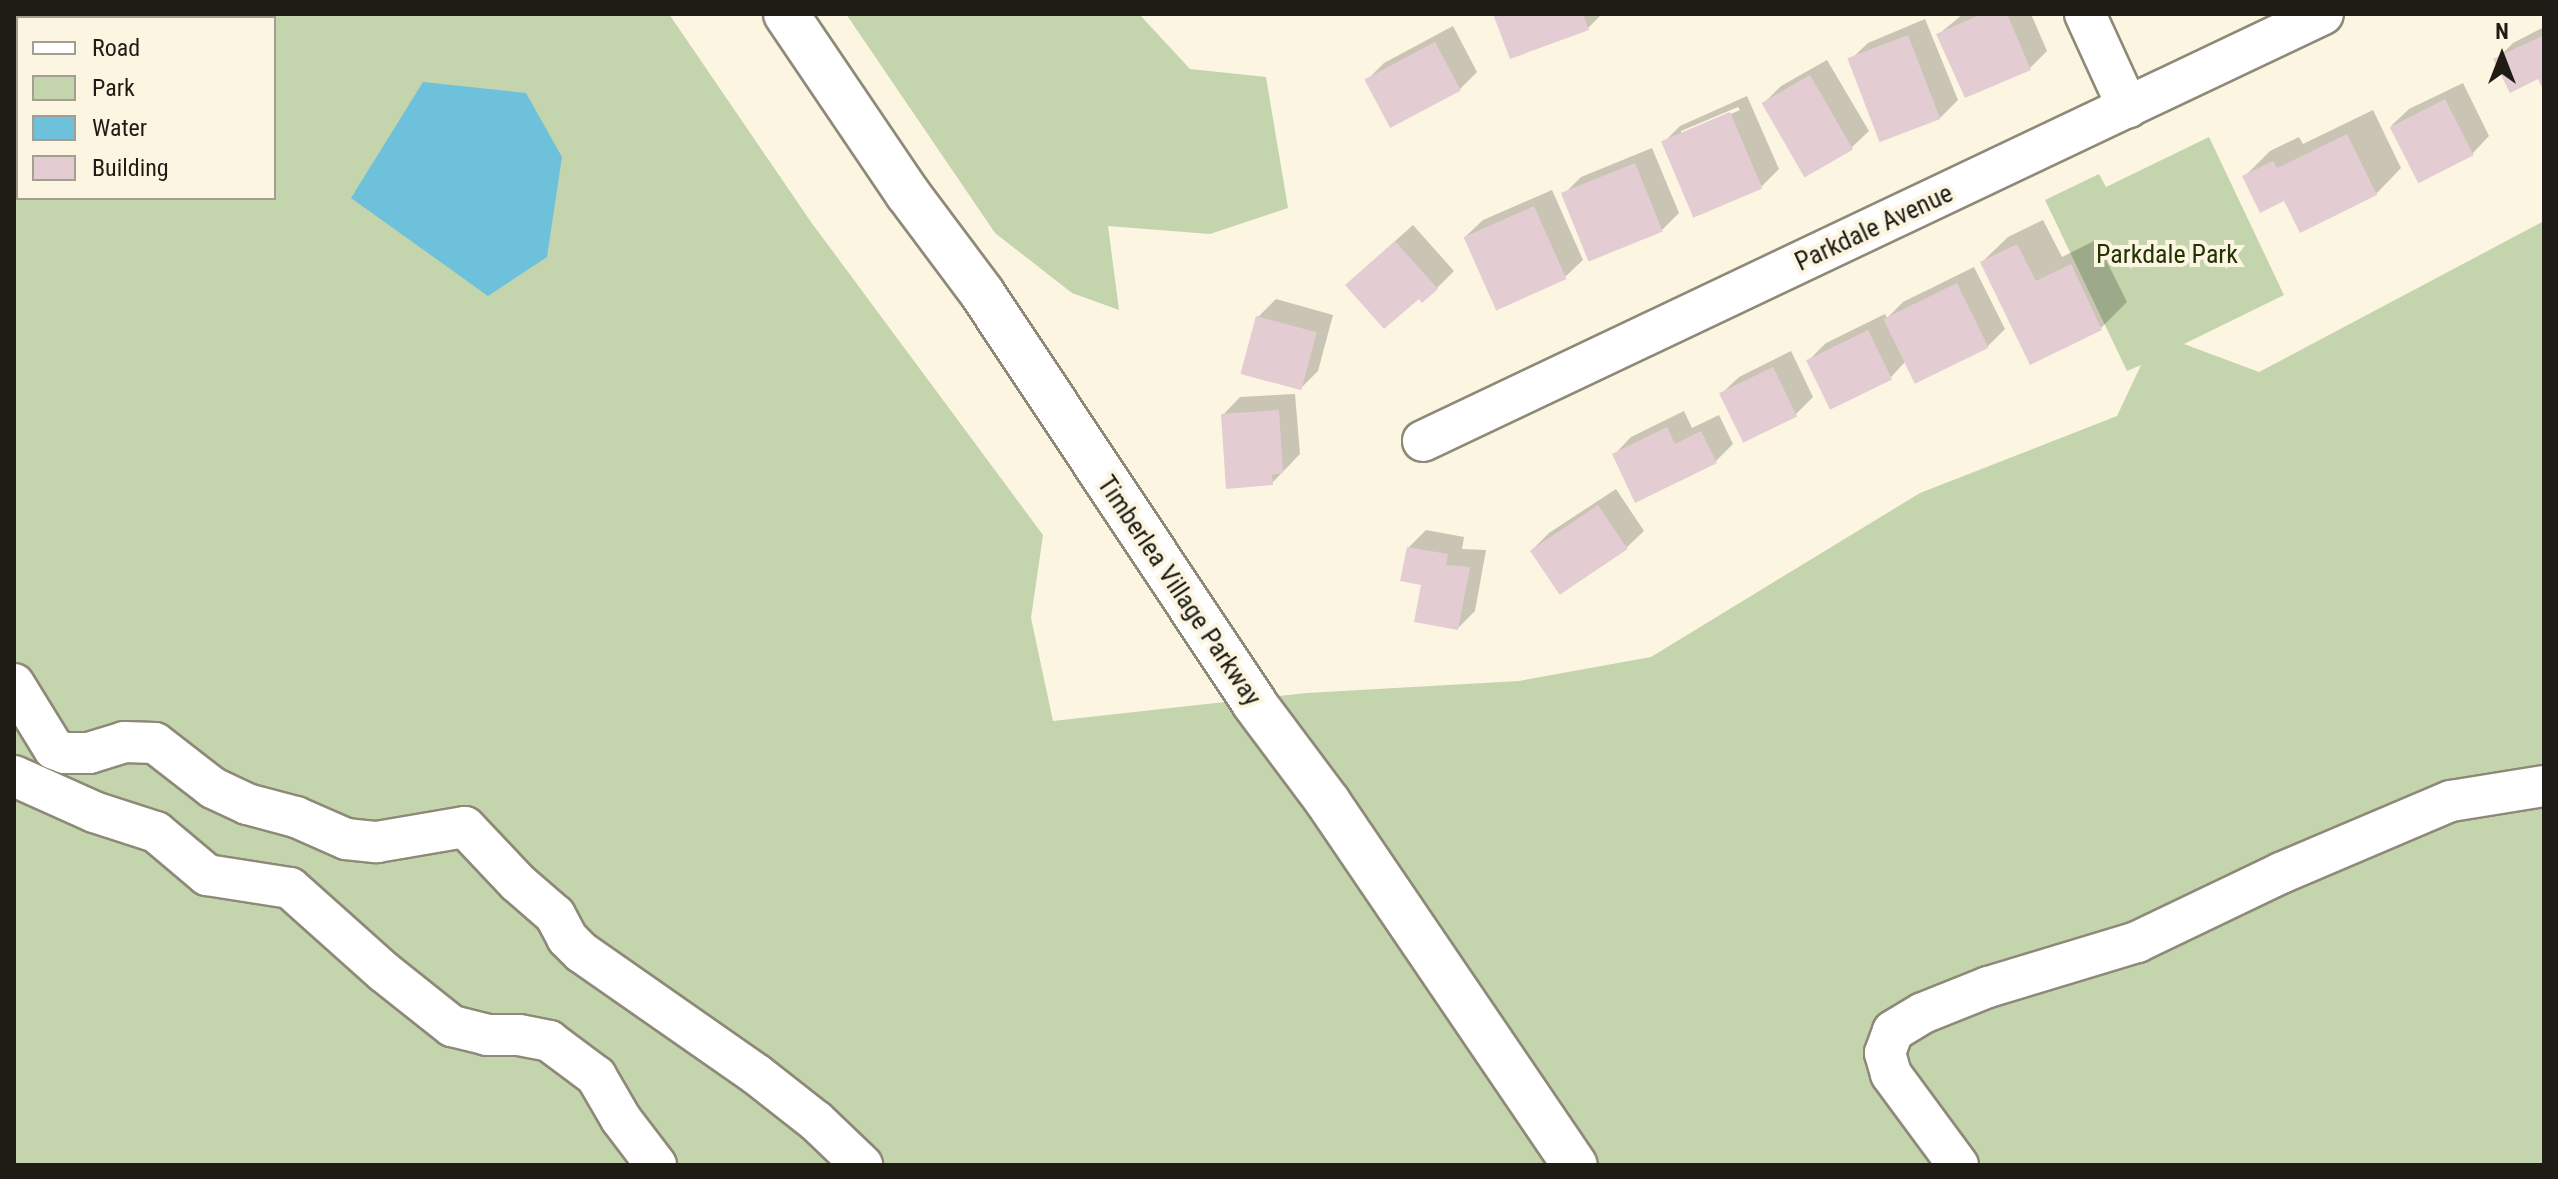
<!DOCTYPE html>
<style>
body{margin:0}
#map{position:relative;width:2558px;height:1179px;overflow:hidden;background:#fcf5e2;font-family:"Roboto Condensed",sans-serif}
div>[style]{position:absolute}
.green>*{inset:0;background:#c4d5ad}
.water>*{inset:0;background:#6dc1da}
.shadow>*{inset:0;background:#0003}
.building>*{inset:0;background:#e3cdd3;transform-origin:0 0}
.roads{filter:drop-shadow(2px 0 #8f8978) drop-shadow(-2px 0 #8f8978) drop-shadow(0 2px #8f8978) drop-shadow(0 -2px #8f8978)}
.minor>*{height:40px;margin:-20px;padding:0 20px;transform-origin:20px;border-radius:20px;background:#fff}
.major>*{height:44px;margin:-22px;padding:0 22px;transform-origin:22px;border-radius:22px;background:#fff}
span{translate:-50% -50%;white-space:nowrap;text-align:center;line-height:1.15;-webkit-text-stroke:8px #fcf5e2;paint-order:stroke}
.street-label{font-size:26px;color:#1e1c15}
.park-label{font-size:26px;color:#243304}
.frame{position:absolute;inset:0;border:16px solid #1e1c15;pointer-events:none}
.legend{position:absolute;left:16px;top:16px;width:260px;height:184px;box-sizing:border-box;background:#fcf5e2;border:2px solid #a39e90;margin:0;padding:10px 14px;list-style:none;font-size:24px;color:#1e1c15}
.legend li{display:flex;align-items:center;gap:16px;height:40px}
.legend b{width:40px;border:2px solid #a39e90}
.north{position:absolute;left:2462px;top:16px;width:80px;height:80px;-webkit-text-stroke:6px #fcf5e2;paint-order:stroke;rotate:0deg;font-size:22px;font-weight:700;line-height:32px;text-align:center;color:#1e1c15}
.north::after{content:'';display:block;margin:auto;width:28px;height:36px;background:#1e1c15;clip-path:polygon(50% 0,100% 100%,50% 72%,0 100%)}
</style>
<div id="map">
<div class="green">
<div style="clip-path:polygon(evenodd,14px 14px,669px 14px,811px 222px,1043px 535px,1031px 618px,1053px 721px,1307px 693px,1519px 681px,1651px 657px,1920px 493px,2117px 416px,2141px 365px,2127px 371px,2045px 200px,2099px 174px,2106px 187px,2209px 137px,2284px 295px,2184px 344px,2259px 372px,2544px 221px,2544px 1165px,14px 1165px,14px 14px,18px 18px,274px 18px,274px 198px,18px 198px,18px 18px)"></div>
<div style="clip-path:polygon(846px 14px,1139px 14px,1190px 69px,1266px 77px,1288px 208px,1210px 234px,1108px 226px,1119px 310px,1072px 293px,995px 233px)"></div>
</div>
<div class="water">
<div style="clip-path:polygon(423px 82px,526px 93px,562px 157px,547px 257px,488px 296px,351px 198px)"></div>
</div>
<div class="shadow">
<div style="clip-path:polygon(1495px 14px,1602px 14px,1588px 28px)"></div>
<div style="clip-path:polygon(1963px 14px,2031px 14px,2047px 51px,2030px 68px,1966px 96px,1939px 34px)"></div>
<div style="clip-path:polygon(1925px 19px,1958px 100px,1940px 118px,1850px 60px,1868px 43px)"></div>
<div style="clip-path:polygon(1453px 26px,1477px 72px,1460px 89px,1391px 126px,1367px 80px,1384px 63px)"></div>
<div style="clip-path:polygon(2544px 27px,2544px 87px,2539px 76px,2496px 60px,2513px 43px)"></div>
<div style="clip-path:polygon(1827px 60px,1869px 131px,1851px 148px,1764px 103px,1781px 86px)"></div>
<div style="clip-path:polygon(2463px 83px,2489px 136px,2472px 154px,2391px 126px,2409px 109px)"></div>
<div style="clip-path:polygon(evenodd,1747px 96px,1779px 169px,1762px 186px,1663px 143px,1680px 126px,1747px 96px,1738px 107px,1740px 110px,1681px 136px,1681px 131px,1738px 107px)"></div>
<div style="clip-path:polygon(2373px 110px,2401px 168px,2376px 194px,2285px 199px,2244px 177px,2270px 151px,2299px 137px,2303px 144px)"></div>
<div style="clip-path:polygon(1652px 148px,1679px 213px,1662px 230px,1563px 195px,1581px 177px)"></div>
<div style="clip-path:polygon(1552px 190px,1583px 260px,1565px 277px,1465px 237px,1483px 220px)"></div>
<div style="clip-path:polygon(2043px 220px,2062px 257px,2096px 240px,2127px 302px,2101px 328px,2031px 362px,1982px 262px,2008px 237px)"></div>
<div style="clip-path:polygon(1413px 225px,1454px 271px,1437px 288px,1365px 268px)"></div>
<div style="clip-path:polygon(1974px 267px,2005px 329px,1988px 346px,1906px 361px,1891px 377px,1809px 360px,1826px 343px,1885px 314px,1887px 318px,1903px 302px)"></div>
<div style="clip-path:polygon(1276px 299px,1333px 315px,1318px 371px,1301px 388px,1243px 372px,1258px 317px)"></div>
<div style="clip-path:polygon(1791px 351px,1813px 397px,1796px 414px,1744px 440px,1721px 394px,1739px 377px)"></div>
<div style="clip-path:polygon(1295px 394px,1300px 454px,1272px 483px,1223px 415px,1240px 397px)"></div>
<div style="clip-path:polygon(1684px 411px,1692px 428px,1719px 415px,1733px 444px,1716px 461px,1614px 455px,1631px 437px)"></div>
<div style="clip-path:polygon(1616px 489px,1644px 531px,1626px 548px,1532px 550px,1549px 533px)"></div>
<div style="clip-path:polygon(1426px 530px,1464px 537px,1462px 549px,1486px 550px,1475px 611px,1458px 628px,1408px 548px)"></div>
</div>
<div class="building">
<div style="clip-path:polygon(1493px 14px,1583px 14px,1589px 30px,1510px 59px)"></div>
<div style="clip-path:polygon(1982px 14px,2007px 14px,2031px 70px,1965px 98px,1936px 34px)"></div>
<div style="left:1908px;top:35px;width:90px;height:65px;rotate:69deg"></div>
<div style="clip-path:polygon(2544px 35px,2544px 92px,2538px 79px,2510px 93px,2493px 59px)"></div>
<div style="left:1435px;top:42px;width:55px;height:80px;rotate:62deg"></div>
<div style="left:1810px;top:75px;width:86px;height:56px;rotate:60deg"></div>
<div style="left:2445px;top:99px;width:63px;height:62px;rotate:63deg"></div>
<div style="left:1730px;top:112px;width:83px;height:75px;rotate:67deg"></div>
<div style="clip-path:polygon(2347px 134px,2377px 195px,2300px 233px,2284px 201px,2260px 213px,2242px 176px,2273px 161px,2277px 168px)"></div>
<div style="left:1635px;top:163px;width:74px;height:80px;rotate:68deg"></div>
<div style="left:1534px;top:206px;width:80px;height:77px;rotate:66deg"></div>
<div style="clip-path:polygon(1395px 241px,1438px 289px,1422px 303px,1419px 299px,1384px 329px,1345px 285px)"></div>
<div style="clip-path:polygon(2017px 244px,2036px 281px,2071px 264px,2102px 330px,2030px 365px,1980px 262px)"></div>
<div style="left:1957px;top:283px;width:72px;height:82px;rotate:64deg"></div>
<div style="left:1256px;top:316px;width:63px;height:60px;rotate:15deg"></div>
<div style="left:1868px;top:330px;width:55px;height:69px;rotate:64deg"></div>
<div style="left:1773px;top:367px;width:55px;height:60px;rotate:64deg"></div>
<div style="clip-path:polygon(1279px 410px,1283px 473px,1272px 475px,1273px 485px,1226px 489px,1221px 414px)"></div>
<div style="clip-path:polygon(1667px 427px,1675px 444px,1701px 431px,1717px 463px,1635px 503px,1612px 454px)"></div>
<div style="left:1598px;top:505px;width:53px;height:82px;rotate:56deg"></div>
<div style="clip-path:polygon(1407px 547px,1448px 554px,1446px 565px,1470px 567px,1458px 630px,1414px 622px,1421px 585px,1400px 581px)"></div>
</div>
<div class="roads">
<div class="minor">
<div style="left:2085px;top:14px;width:103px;rotate:65.4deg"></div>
<div style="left:1423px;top:441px;width:996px;rotate:-25.38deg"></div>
<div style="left:14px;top:684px;width:76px;rotate:58.4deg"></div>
<div style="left:54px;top:749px;width:12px;rotate:20deg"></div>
<div style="left:65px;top:753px;width:24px"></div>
<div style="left:89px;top:753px;width:37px;rotate:-17deg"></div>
<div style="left:124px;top:742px;width:31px;rotate:2deg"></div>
<div style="left:155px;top:743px;width:73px;rotate:37.8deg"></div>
<div style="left:213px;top:788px;width:38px;rotate:25deg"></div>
<div style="left:247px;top:804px;width:51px;rotate:14.9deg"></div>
<div style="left:296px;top:817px;width:55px;rotate:23.7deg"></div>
<div style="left:346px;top:839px;width:31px;rotate:6deg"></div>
<div style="left:377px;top:842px;width:89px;rotate:-9.7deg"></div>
<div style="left:465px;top:827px;width:77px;rotate:46.6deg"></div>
<div style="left:518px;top:883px;width:49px;rotate:40.9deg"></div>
<div style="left:555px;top:915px;width:26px;rotate:62deg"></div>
<div style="left:567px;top:938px;width:20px;rotate:45deg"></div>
<div style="left:581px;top:952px;width:213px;rotate:34.9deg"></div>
<div style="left:756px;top:1074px;width:76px;rotate:38.1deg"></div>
<div style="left:816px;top:1121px;width:64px;rotate:43.7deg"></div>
<div style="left:14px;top:776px;width:88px;rotate:24.2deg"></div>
<div style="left:94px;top:812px;width:65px;rotate:17.9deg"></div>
<div style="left:156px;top:832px;width:67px;rotate:40.1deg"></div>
<div style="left:207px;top:875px;width:84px;rotate:8.9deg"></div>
<div style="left:290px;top:888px;width:126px;rotate:41.8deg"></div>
<div style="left:384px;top:972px;width:87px;rotate:38.5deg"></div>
<div style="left:452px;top:1026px;width:36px;rotate:14deg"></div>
<div style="left:487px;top:1035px;width:32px"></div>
<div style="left:519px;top:1035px;width:31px;rotate:11deg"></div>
<div style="left:549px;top:1041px;width:59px;rotate:36.7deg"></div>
<div style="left:596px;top:1076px;width:50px;rotate:59.8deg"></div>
<div style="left:621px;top:1119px;width:58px;rotate:52.7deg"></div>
<div style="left:1958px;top:1165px;width:113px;rotate:-126.4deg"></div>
<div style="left:1891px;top:1074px;width:22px;rotate:-106deg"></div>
<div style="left:1885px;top:1053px;width:23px;rotate:-70deg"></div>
<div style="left:1893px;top:1031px;width:35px;rotate:-31deg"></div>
<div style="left:1923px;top:1013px;width:70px;rotate:-21.8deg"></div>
<div style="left:1988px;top:987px;width:156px;rotate:-16.8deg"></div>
<div style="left:2137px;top:942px;width:160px;rotate:-25.6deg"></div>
<div style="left:2281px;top:873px;width:185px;rotate:-23deg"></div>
<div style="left:2451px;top:801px;width:94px;rotate:-9.2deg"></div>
</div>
<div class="major">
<div style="left:786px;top:14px;width:217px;rotate:55.9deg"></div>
<div style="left:908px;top:194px;width:124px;rotate:53.2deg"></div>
<div style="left:982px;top:293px;width:492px;rotate:56.4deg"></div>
<div style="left:1254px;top:703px;width:124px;rotate:53.2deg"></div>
<div style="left:1328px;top:802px;width:439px;rotate:55.8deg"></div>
</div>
</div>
<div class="street-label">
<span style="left:1874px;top:228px;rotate:-25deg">Parkdale Avenue</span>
<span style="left:1179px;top:591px;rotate:56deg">Timberlea Village Parkway</span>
</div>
<div class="park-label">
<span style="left:2167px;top:255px">Parkdale Park</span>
</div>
<div class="frame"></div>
<ul class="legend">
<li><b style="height:10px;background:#fff"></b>Road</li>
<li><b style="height:22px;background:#c4d5ad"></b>Park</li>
<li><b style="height:22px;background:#6dc1da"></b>Water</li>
<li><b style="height:22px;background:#e3cdd3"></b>Building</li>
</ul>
<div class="north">N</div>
</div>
